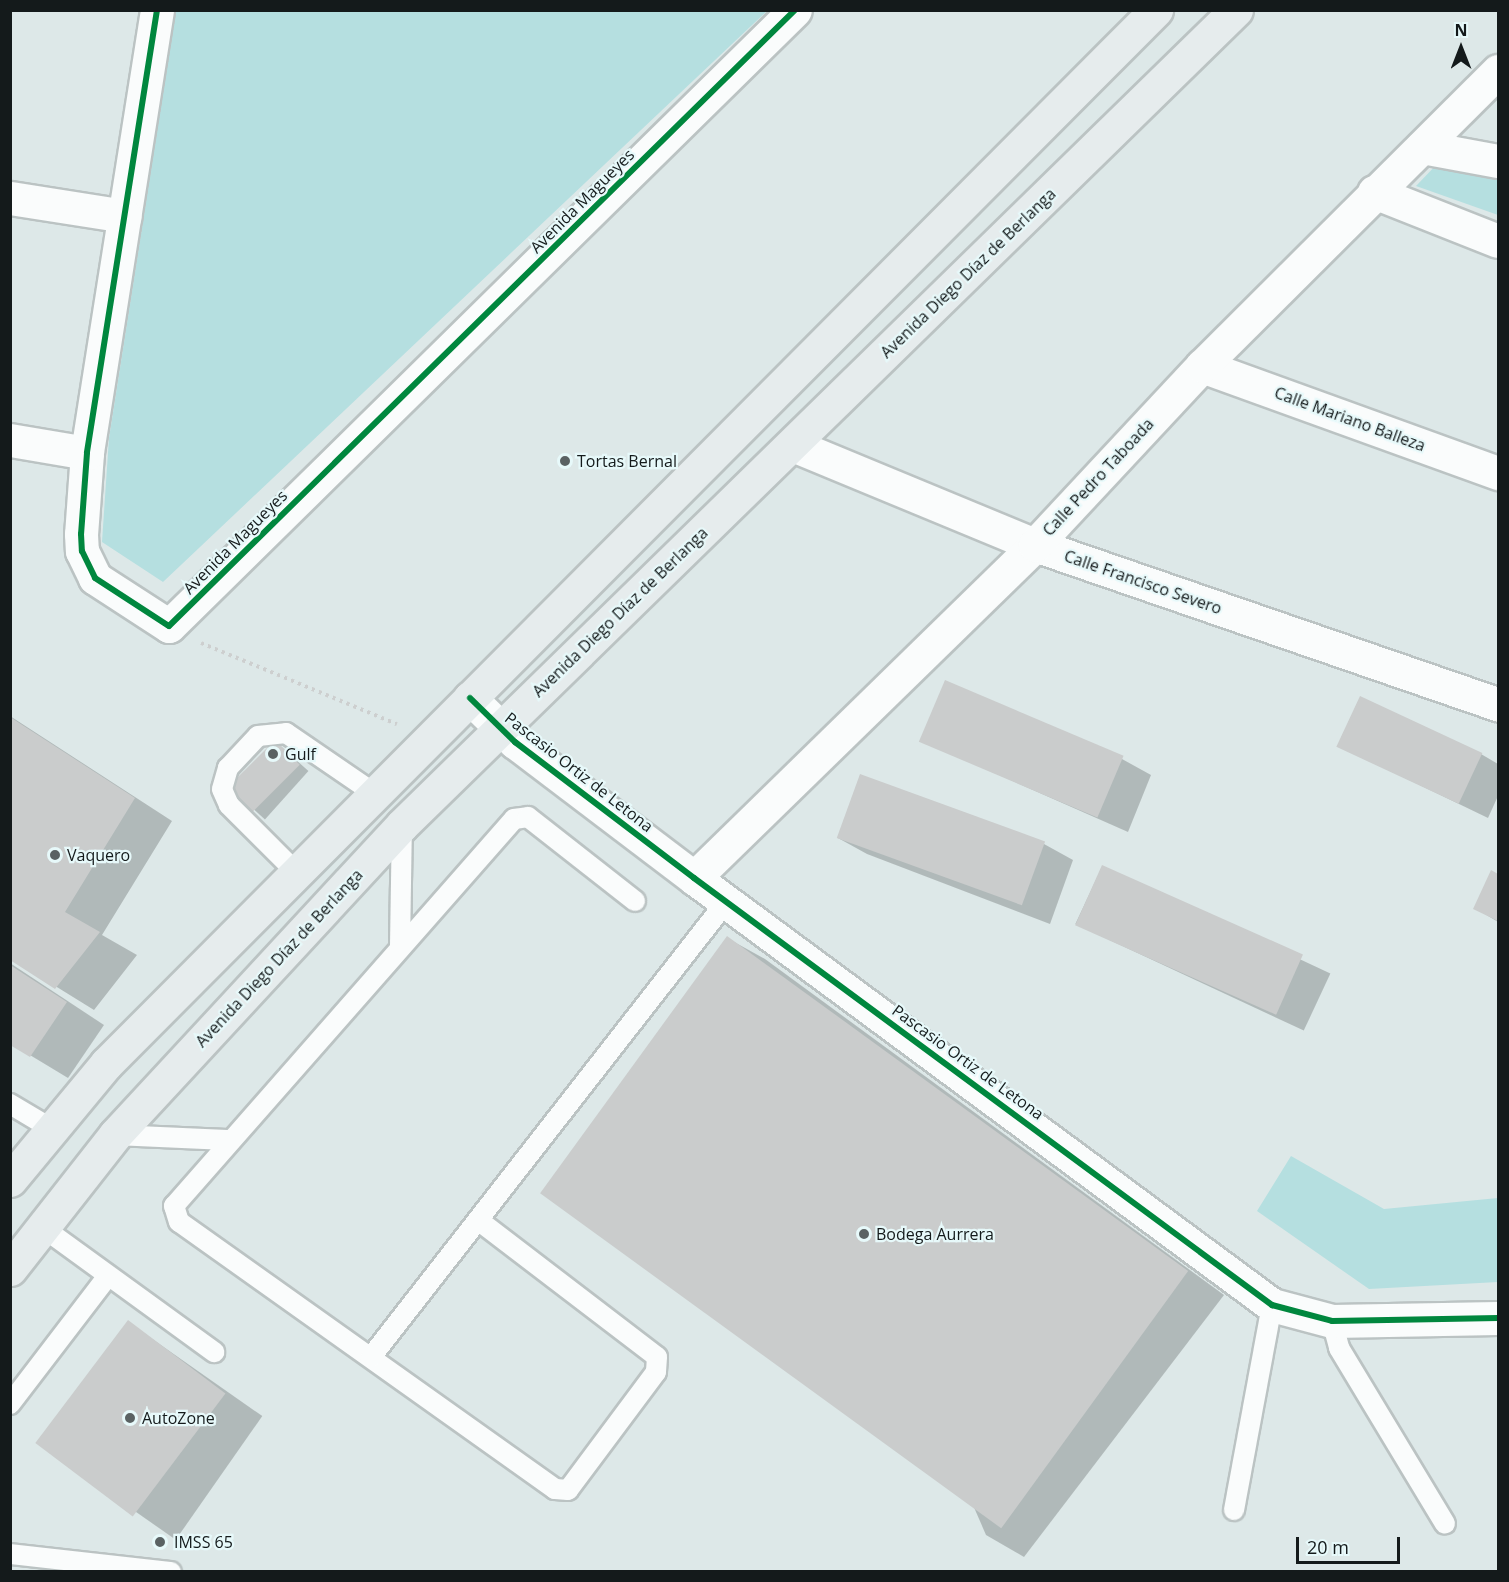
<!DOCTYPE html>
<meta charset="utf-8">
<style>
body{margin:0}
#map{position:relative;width:1509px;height:1582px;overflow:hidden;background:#dde8e8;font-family:"Open Sans",sans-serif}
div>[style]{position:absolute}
.green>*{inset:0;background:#b5dfe0}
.shadow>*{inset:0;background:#0003;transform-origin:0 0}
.building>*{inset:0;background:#cacccc;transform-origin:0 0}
.path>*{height:4px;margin-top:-2px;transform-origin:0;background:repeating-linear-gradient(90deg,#cdcfcf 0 3px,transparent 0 7.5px)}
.roads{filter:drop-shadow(2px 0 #bbc3c3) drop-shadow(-2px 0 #bbc3c3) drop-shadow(0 2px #bbc3c3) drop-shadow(0 -2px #bbc3c3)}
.service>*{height:20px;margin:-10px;padding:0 10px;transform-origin:10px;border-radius:10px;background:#fafcfc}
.minor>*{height:33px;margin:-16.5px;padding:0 16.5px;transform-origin:16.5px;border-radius:16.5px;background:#fafcfc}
.secondary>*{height:33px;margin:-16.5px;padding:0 16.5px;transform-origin:16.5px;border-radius:16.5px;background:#e6eced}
.cycleway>*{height:6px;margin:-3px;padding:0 3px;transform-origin:3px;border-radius:3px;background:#00873e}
.dots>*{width:16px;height:16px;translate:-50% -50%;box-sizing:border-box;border:3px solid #e7f9fa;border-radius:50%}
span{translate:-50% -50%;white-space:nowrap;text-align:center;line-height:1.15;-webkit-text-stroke:4.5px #e7f9fa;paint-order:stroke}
.street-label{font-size:16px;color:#141a1b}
.poi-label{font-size:16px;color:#141a1b}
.left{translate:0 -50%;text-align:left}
.frame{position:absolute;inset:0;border:12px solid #141a1b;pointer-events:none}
.north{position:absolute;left:1431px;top:18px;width:60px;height:60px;-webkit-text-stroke:4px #e7f9fa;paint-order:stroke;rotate:0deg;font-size:16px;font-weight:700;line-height:24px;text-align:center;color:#141a1b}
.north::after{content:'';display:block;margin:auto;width:21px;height:27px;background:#141a1b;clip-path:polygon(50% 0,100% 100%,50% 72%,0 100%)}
.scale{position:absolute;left:1296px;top:1537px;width:104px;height:27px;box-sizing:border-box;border:3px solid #141a1b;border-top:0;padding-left:8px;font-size:18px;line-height:21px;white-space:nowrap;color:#141a1b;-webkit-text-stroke:4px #e7f9fa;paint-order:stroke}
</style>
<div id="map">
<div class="green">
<div style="clip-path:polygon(176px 11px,176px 10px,767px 11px,163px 582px,102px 542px,109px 438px)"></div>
<div style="clip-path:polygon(1438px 163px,1498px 174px,1498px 215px,1416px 186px)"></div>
<div style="clip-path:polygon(1291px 1156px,1384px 1209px,1498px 1198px,1498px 1282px,1369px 1289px,1257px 1211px)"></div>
</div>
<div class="shadow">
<div style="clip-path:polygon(10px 716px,172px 821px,102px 935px,137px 955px,94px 1010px,10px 958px)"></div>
<div style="clip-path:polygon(920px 740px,1122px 759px,1151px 775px,1128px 832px)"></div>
<div style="left:275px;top:741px;width:45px;height:65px;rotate:42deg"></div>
<div style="clip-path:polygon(1341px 747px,1481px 754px,1498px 764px,1498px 796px,1488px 818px)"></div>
<div style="clip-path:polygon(838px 838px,1044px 844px,1073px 860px,1050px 924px,867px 854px)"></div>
<div style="left:1102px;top:867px;width:252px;height:63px;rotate:25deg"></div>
<div style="clip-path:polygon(1492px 872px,1498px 875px,1498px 922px,1475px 908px)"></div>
<div style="clip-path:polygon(727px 938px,765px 959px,1224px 1295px,1024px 1557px,986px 1535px)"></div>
<div style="clip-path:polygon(10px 963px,104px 1025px,68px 1078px,10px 1043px)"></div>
<div style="left:128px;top:1322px;width:164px;height:151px;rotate:35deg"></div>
</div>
<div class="building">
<div style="left:945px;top:680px;width:194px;height:67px;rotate:23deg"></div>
<div style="left:1360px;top:696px;width:135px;height:56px;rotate:25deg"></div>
<div style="clip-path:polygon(10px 717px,135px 798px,65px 912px,100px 932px,55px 989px,10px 960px)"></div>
<div style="left:275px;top:740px;width:35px;height:68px;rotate:45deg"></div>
<div style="left:860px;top:774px;width:197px;height:68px;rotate:20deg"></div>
<div style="left:1102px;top:865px;width:220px;height:66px;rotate:24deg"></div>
<div style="clip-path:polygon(1491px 870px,1498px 874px,1498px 921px,1473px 909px)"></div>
<div style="left:727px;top:936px;width:570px;height:318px;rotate:36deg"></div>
<div style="clip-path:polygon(10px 965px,67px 1002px,30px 1057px,10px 1045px)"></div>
<div style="left:128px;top:1320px;width:122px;height:154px;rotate:37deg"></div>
</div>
<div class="path">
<div style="left:201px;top:643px;width:212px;rotate:22.5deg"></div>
</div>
<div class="roads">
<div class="service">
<div style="left:296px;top:872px;width:95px;rotate:-135deg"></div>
<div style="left:229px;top:805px;width:17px;rotate:-114deg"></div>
<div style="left:222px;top:789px;width:22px;rotate:-74deg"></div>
<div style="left:228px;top:768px;width:44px;rotate:-46.8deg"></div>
<div style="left:258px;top:736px;width:28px;rotate:-6deg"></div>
<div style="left:286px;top:733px;width:108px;rotate:34.4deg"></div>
<div style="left:400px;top:946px;width:121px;rotate:-89.1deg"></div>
<div style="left:10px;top:1104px;width:49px;rotate:30.8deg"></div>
<div style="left:115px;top:1135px;width:112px;rotate:2.6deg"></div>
<div style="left:478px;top:1220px;width:225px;rotate:37.4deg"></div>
<div style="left:657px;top:1357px;width:15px;rotate:94deg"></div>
<div style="left:656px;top:1372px;width:147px;rotate:126.7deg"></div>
<div style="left:568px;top:1490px;width:13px;rotate:-176deg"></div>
<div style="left:555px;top:1489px;width:461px;rotate:-144.6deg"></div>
<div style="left:179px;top:1222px;width:17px;rotate:-107deg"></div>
<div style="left:174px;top:1206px;width:515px;rotate:-48.7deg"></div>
<div style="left:514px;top:819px;width:14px;rotate:-8deg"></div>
<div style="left:528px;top:817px;width:136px;rotate:38.1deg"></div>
<div style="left:42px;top:1227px;width:213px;rotate:36deg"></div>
<div style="left:1332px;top:1321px;width:28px;rotate:75deg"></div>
<div style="left:1339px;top:1348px;width:205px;rotate:58.9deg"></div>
<div style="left:371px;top:1357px;width:577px;rotate:-52.04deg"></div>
<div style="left:10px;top:1404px;width:161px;rotate:-52.6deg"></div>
<div style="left:1234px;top:1510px;width:208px;rotate:-79.5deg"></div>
<div style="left:10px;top:1554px;width:162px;rotate:6.4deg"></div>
</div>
<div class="minor">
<div style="left:157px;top:10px;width:448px;rotate:99deg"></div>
<div style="left:87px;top:453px;width:81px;rotate:94.2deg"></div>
<div style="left:81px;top:534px;width:17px;rotate:87deg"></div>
<div style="left:82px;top:551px;width:30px;rotate:64deg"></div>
<div style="left:95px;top:578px;width:88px;rotate:33deg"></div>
<div style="left:169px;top:626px;width:878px;rotate:-44.54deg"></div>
<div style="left:1422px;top:147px;width:77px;rotate:10.4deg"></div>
<div style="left:1374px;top:192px;width:133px;rotate:21.6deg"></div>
<div style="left:10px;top:198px;width:116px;rotate:8.9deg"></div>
<div style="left:1202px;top:366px;width:315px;rotate:19.9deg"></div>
<div style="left:10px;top:440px;width:78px;rotate:9.6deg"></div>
<div style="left:793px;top:445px;width:262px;rotate:22.5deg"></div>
<div style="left:1035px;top:545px;width:490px;rotate:19deg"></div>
<div style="left:470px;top:698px;width:63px;rotate:44.4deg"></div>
<div style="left:515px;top:742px;width:225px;rotate:37.2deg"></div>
<div style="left:694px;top:878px;width:719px;rotate:36.46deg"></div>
<div style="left:1272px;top:1305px;width:62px;rotate:14.9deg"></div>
<div style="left:1332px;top:1321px;width:166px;rotate:-1deg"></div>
<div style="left:694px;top:878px;width:477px;rotate:-44.3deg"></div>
<div style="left:1035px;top:545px;width:245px;rotate:-47deg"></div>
<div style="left:1202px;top:366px;width:418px;rotate:-44.9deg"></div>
</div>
<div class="secondary">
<div style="left:10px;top:1180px;width:151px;rotate:-50.4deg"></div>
<div style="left:106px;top:1064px;width:1488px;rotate:-45.11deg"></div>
<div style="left:10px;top:1269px;width:170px;rotate:-51.9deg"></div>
<div style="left:115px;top:1135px;width:422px;rotate:-47.2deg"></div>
<div style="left:402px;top:825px;width:1166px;rotate:-44.34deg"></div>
</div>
</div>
<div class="cycleway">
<div style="left:157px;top:10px;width:448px;rotate:99deg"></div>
<div style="left:87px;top:453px;width:81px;rotate:94.2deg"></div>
<div style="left:81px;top:534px;width:17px;rotate:87deg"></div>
<div style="left:82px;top:551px;width:30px;rotate:64deg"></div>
<div style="left:95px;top:578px;width:88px;rotate:33deg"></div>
<div style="left:169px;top:626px;width:878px;rotate:-44.54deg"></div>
<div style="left:470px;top:698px;width:63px;rotate:44.4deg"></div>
<div style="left:515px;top:742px;width:225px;rotate:37.2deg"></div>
<div style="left:694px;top:878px;width:719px;rotate:36.46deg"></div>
<div style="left:1272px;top:1305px;width:62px;rotate:14.9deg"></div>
<div style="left:1332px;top:1321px;width:166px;rotate:-1deg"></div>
</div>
<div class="dots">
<div style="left:565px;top:461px;background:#5a6263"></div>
<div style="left:273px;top:754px;background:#5a6263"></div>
<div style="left:55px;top:855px;background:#5a6263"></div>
<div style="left:864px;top:1234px;background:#5a6263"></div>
<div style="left:130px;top:1418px;background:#5a6263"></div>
<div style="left:160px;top:1542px;background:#5a6263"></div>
</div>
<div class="street-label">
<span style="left:582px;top:201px;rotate:-45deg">Avenida Magueyes</span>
<span style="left:968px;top:273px;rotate:-44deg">Avenida Diego Díaz de Berlanga</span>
<span style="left:1350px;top:419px;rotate:20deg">Calle Mariano Balleza</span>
<span style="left:1098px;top:477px;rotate:-47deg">Calle Pedro Taboada</span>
<span style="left:235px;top:542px;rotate:-45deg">Avenida Magueyes</span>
<span style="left:1143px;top:582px;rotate:19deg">Calle Francisco Severo</span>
<span style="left:620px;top:612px;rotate:-44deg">Avenida Diego Díaz de Berlanga</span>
<span style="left:579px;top:772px;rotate:38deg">Pascasio Ortiz de Letona</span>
<span style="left:279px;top:958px;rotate:-47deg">Avenida Diego Díaz de Berlanga</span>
<span style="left:968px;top:1062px;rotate:36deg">Pascasio Ortiz de Letona</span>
</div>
<div class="poi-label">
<span class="left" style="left:577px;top:461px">Tortas Bernal</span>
<span class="left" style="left:285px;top:754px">Gulf</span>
<span class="left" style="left:67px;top:855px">Vaquero</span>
<span class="left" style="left:876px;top:1234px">Bodega Aurrera</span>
<span class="left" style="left:142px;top:1418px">AutoZone</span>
<span class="left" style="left:174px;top:1542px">IMSS 65</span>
</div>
<div class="frame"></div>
<div class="north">N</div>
<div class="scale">20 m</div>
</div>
